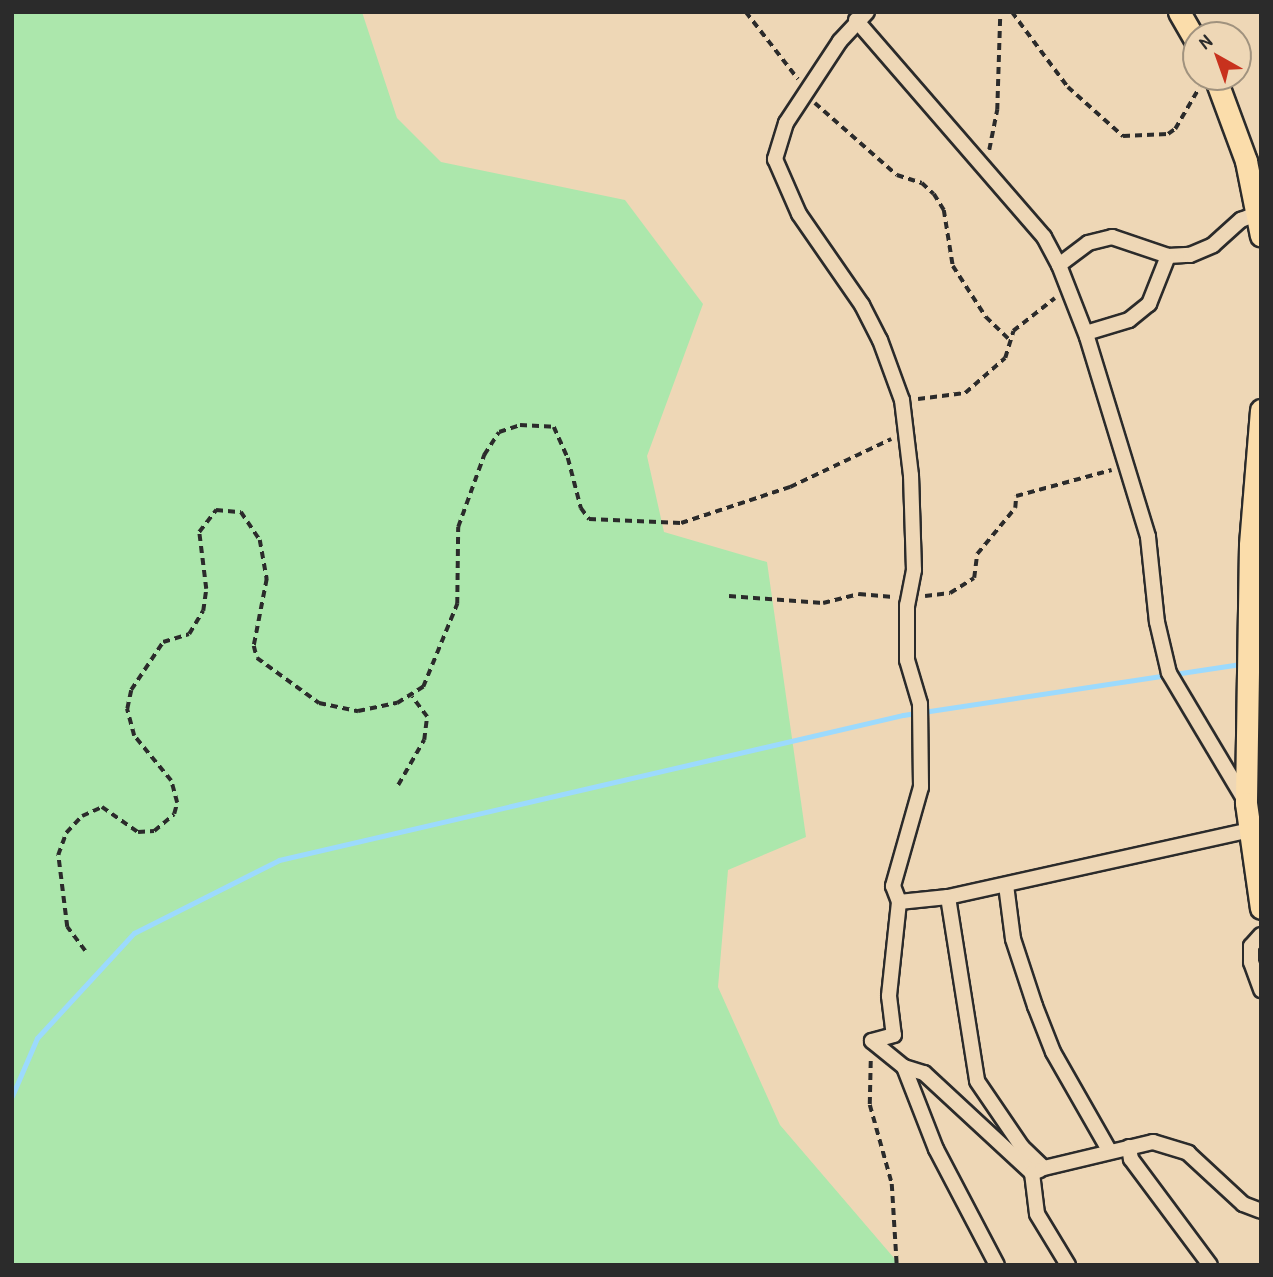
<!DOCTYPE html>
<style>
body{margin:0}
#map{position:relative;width:1273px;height:1277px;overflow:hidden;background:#eed7b6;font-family:"Patrick Hand",sans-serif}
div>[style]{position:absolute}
.green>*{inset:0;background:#ace7ac}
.stream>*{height:5px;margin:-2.5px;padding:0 2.5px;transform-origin:2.5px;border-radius:2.5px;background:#9cdafd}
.path>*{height:3.5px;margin-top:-1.75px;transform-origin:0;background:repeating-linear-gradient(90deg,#2b2b2b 0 7px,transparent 0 12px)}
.roads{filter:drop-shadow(2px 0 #2b2b2b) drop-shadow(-2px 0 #2b2b2b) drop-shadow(0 2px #2b2b2b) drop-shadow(0 -2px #2b2b2b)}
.minor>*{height:14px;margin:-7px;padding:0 7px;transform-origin:7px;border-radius:7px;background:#eed7b6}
.primary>*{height:21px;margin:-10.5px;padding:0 10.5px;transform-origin:10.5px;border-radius:10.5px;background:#fbddab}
span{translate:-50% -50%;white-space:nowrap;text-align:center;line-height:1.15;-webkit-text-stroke:5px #eed7b6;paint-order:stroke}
.frame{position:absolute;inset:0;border:14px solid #2b2b2b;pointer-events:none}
.north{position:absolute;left:1182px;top:21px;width:70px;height:70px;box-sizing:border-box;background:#eed7b6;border:2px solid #a0927e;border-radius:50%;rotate:320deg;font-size:19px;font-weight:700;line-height:28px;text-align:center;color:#2b2b2b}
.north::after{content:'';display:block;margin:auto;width:24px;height:32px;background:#c8321e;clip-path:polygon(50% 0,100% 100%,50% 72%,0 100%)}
</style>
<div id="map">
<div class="green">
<div style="clip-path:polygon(12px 12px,362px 12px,397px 118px,441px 162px,625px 200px,703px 304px,647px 456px,664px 532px,767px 562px,806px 837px,728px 870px,718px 987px,780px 1125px,900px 1265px,12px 1265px)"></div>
</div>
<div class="stream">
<div style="left:12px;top:1096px;width:63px;rotate:-66.7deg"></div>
<div style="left:37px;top:1038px;width:143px;rotate:-47.3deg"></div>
<div style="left:134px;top:933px;width:162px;rotate:-26.7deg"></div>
<div style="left:279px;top:860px;width:641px;rotate:-13.08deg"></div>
<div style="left:903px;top:715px;width:343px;rotate:-8.6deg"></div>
</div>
<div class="path">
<div style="left:746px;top:12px;width:85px;rotate:52.2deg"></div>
<div style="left:1012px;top:12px;width:94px;rotate:53.3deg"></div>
<div style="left:1068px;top:87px;width:74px;rotate:41.7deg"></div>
<div style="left:1123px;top:136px;width:45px;rotate:-2.5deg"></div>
<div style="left:1168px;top:134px;width:9px;rotate:-36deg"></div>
<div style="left:1175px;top:129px;width:48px;rotate:-59.7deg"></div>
<div style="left:815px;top:103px;width:109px;rotate:41.3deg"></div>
<div style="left:897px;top:175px;width:26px;rotate:18deg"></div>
<div style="left:922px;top:183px;width:16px;rotate:43deg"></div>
<div style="left:934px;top:194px;width:19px;rotate:58deg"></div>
<div style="left:944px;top:210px;width:57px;rotate:80.9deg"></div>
<div style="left:953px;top:266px;width:61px;rotate:57.1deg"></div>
<div style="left:986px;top:317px;width:33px;rotate:44deg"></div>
<div style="left:989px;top:150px;width:41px;rotate:-78.7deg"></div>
<div style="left:997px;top:110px;width:98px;rotate:-88.2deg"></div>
<div style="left:918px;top:399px;width:47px;rotate:-7.3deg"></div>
<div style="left:965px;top:393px;width:53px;rotate:-41.2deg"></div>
<div style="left:1005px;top:358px;width:28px;rotate:-73deg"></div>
<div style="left:1013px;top:331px;width:53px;rotate:-38.2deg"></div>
<div style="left:729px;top:596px;width:94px;rotate:4.3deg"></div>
<div style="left:823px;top:603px;width:37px;rotate:-14deg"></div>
<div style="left:859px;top:594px;width:34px;rotate:5deg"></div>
<div style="left:925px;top:596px;width:25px;rotate:-7deg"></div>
<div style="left:950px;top:593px;width:28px;rotate:-32deg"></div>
<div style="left:974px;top:578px;width:24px;rotate:-83deg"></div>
<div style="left:977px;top:554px;width:60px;rotate:-50.4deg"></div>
<div style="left:1015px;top:508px;width:12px;rotate:-85deg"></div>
<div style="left:1016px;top:496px;width:99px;rotate:-15.2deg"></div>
<div style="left:398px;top:785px;width:52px;rotate:-60deg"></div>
<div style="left:424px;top:740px;width:23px;rotate:-83deg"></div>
<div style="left:427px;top:717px;width:25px;rotate:-127deg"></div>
<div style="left:85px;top:951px;width:30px;rotate:-127deg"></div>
<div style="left:67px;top:927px;width:73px;rotate:-97.1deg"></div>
<div style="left:58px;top:855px;width:23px;rotate:-70deg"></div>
<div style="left:66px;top:833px;width:23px;rotate:-47deg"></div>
<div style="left:82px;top:816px;width:22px;rotate:-24deg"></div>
<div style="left:102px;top:807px;width:44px;rotate:34.8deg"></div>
<div style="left:138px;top:832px;width:16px;rotate:-4deg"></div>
<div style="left:154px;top:831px;width:26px;rotate:-40deg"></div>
<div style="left:174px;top:814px;width:11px;rotate:-75deg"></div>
<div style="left:177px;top:803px;width:23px;rotate:-105deg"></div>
<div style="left:171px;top:781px;width:58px;rotate:-129.4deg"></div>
<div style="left:134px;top:736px;width:28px;rotate:-105deg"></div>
<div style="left:127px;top:709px;width:19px;rotate:-78deg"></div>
<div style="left:131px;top:690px;width:58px;rotate:-56.3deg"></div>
<div style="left:163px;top:642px;width:27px;rotate:-17deg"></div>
<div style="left:189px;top:634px;width:27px;rotate:-59deg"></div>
<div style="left:203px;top:611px;width:22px;rotate:-82deg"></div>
<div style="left:206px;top:589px;width:57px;rotate:-97deg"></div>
<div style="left:199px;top:532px;width:28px;rotate:-52deg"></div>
<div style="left:216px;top:510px;width:25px;rotate:5deg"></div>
<div style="left:241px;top:512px;width:34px;rotate:56deg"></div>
<div style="left:260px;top:540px;width:40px;rotate:80deg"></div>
<div style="left:267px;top:579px;width:68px;rotate:101deg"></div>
<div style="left:254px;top:646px;width:12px;rotate:76deg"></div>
<div style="left:257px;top:658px;width:77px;rotate:36deg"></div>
<div style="left:319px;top:703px;width:40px;rotate:12deg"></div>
<div style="left:358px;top:711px;width:40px;rotate:-12deg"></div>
<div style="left:397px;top:703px;width:31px;rotate:-32deg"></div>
<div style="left:423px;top:687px;width:90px;rotate:-67.7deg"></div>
<div style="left:457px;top:604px;width:77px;rotate:-89.3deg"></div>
<div style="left:458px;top:527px;width:77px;rotate:-70.1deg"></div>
<div style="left:484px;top:455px;width:27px;rotate:-57deg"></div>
<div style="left:499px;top:432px;width:22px;rotate:-18deg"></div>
<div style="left:520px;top:425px;width:34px;rotate:3deg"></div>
<div style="left:554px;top:427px;width:34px;rotate:66deg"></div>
<div style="left:568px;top:458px;width:52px;rotate:75.4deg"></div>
<div style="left:581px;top:508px;width:14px;rotate:54deg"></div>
<div style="left:589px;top:519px;width:92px;rotate:2.5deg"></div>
<div style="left:681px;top:523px;width:115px;rotate:-18.3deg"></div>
<div style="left:790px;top:487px;width:112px;rotate:-25.4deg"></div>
<div style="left:871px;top:1061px;width:44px;rotate:91.3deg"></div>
<div style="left:870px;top:1105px;width:82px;rotate:74.4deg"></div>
<div style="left:892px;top:1184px;width:81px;rotate:86.5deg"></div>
</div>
<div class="roads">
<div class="minor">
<div style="left:867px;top:12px;width:40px;rotate:133deg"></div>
<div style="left:840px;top:41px;width:98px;rotate:123.4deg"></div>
<div style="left:786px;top:123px;width:38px;rotate:107deg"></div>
<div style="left:775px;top:159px;width:60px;rotate:66.4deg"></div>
<div style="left:799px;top:214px;width:111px;rotate:55.3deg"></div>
<div style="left:862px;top:305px;width:39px;rotate:63deg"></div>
<div style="left:880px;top:340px;width:64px;rotate:69.9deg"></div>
<div style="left:902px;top:400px;width:76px;rotate:83.2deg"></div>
<div style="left:911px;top:475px;width:95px;rotate:88.2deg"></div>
<div style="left:914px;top:570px;width:36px;rotate:101deg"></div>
<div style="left:907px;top:605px;width:55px;rotate:90deg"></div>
<div style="left:907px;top:660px;width:46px;rotate:73.5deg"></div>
<div style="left:920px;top:704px;width:83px;rotate:89.3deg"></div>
<div style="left:921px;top:787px;width:103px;rotate:105.8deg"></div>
<div style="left:893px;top:886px;width:17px;rotate:69deg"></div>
<div style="left:899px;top:902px;width:95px;rotate:96.1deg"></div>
<div style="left:889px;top:996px;width:39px;rotate:83deg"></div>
<div style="left:894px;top:1035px;width:23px;rotate:165deg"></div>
<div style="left:856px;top:20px;width:287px;rotate:49.1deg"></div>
<div style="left:1044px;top:237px;width:32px;rotate:62deg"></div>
<div style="left:1059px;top:265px;width:77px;rotate:68.7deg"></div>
<div style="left:1087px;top:337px;width:209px;rotate:73deg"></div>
<div style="left:1148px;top:537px;width:85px;rotate:84deg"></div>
<div style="left:1157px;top:622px;width:52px;rotate:76.8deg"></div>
<div style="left:1169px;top:673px;width:150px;rotate:59.2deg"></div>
<div style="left:1059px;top:265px;width:36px;rotate:-37deg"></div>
<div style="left:1088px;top:243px;width:25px;rotate:-14deg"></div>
<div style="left:1112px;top:237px;width:59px;rotate:18.7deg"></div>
<div style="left:1168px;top:256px;width:22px;rotate:-3deg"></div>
<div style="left:1190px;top:255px;width:25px;rotate:-23deg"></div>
<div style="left:1213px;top:245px;width:38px;rotate:-42deg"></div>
<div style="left:1241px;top:220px;width:18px;rotate:-22deg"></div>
<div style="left:1086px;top:333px;width:45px;rotate:-16.8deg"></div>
<div style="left:1129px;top:320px;width:26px;rotate:-39deg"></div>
<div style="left:1149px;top:304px;width:52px;rotate:-68.4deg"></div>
<div style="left:1006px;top:885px;width:54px;rotate:82.6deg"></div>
<div style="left:1013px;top:939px;width:71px;rotate:71.8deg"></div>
<div style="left:1035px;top:1006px;width:49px;rotate:68.6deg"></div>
<div style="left:1053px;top:1052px;width:113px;rotate:60.3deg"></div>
<div style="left:948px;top:897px;width:186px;rotate:81deg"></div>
<div style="left:977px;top:1081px;width:80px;rotate:55.7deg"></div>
<div style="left:1022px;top:1147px;width:30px;rotate:44deg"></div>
<div style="left:1044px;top:1168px;width:112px;rotate:-13.4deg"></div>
<div style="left:1153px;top:1142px;width:37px;rotate:17deg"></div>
<div style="left:1188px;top:1153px;width:75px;rotate:42.8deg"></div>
<div style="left:1243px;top:1204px;width:19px;rotate:21deg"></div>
<div style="left:899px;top:902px;width:49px;rotate:-5.8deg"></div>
<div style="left:948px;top:897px;width:309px;rotate:-12.5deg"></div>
<div style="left:1261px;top:935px;width:15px;rotate:132deg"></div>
<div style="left:1251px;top:946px;width:16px;rotate:90deg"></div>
<div style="left:1251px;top:962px;width:30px;rotate:70deg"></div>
<div style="left:872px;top:1041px;width:41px;rotate:39.1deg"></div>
<div style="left:904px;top:1067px;width:88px;rotate:68.7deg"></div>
<div style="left:936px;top:1149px;width:131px;rotate:62.3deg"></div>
<div style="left:904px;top:1067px;width:21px;rotate:17deg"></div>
<div style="left:924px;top:1073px;width:147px;rotate:42.8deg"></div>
<div style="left:1129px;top:1147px;width:12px;rotate:81deg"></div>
<div style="left:1131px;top:1159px;width:132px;rotate:53.3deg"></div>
<div style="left:1040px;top:1170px;width:9px;rotate:159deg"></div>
<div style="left:1032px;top:1173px;width:41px;rotate:83deg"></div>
<div style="left:1037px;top:1214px;width:60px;rotate:58.7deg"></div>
</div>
<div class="primary">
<div style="left:1179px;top:12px;width:34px;rotate:60deg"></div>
<div style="left:1215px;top:77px;width:90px;rotate:69.7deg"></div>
<div style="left:1246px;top:161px;width:76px;rotate:78.7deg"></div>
<div style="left:1261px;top:410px;width:135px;rotate:94.7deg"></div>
<div style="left:1250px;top:545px;width:258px;rotate:90.9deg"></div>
<div style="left:1246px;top:803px;width:106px;rotate:81.9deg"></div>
</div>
</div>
<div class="frame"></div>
<div class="north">N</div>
</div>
